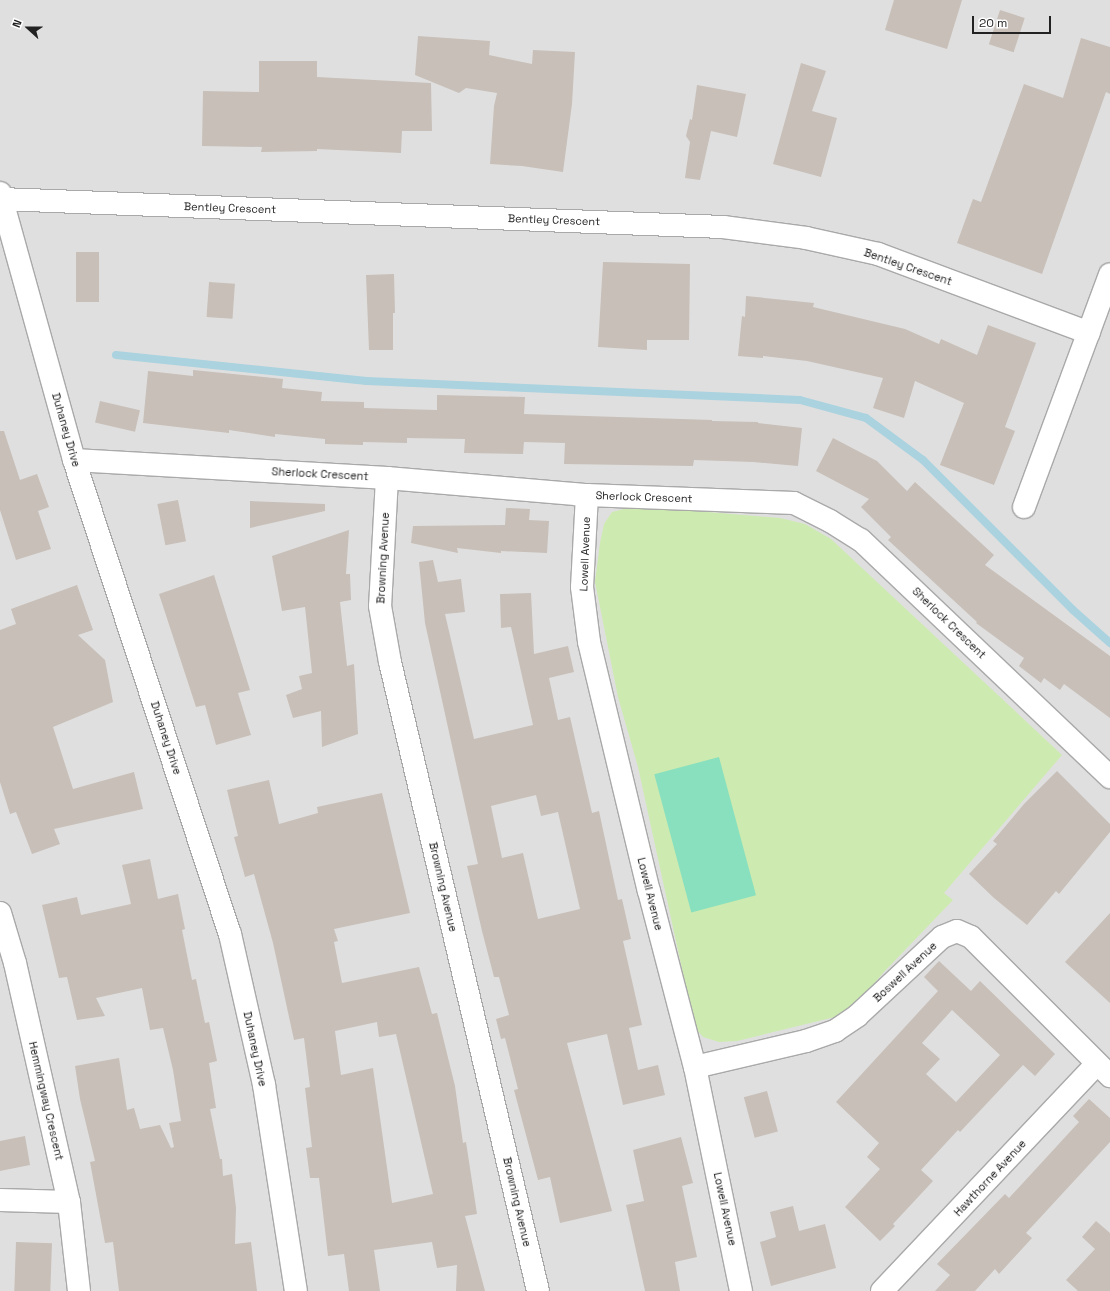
<!DOCTYPE html>
<style>
body{margin:0}
#map{position:relative;width:1110px;height:1291px;overflow:hidden;background:#f2efe9;font-family:"Space Grotesk",sans-serif}
div>[style]{position:absolute}
.residential>*{inset:0;background:#e0dfdf;transform-origin:0 0}
.grass>*{inset:0;background:#cdebb0}
.pitch>*{inset:0;background:#88e0be;transform-origin:0 0}
.stream>*{height:8px;margin:-4px;padding:0 4px;transform-origin:4px;border-radius:4px;background:#aad3df}
.building>*{inset:0;background:#c7bfb8;transform-origin:0 0}
.roads{filter:drop-shadow(1px 0 #a9a9a9) drop-shadow(-1px 0 #a9a9a9) drop-shadow(0 1px #a9a9a9) drop-shadow(0 -1px #a9a9a9)}
.minor>*{height:22px;margin:-11px;padding:0 11px;transform-origin:11px;border-radius:11px;background:#fff}
.tertiary>*{height:22px;margin:-11px;padding:0 11px;transform-origin:11px;border-radius:11px;background:#fff}
span{translate:-50% -50%;white-space:nowrap;text-align:center;line-height:1.15;-webkit-text-stroke:3px #fff;paint-order:stroke}
.street-label{font-size:11px;color:#222}
.north{position:absolute;left:8px;top:8px;width:40px;height:40px;-webkit-text-stroke:3px #fff;paint-order:stroke;rotate:291deg;font-size:11px;font-weight:700;line-height:16px;text-align:center;color:#222}
.north::after{content:'';display:block;margin:auto;width:14px;height:18px;background:#222;clip-path:polygon(50% 0,100% 100%,50% 72%,0 100%)}
.scale{position:absolute;left:972px;top:16px;width:79px;height:18px;box-sizing:border-box;border:2px solid #222;border-top:0;padding-left:5px;font-size:12px;line-height:14px;white-space:nowrap;color:#222;-webkit-text-stroke:3px #fff;paint-order:stroke}
</style>
<div id="map">
<div class="residential">
<div style="left:0;top:0;width:1110px;height:1291px"></div>
</div>
<div class="grass">
<div style="clip-path:polygon(636px 506px,780px 518px,805px 524px,831px 539px,1062px 755px,944px 893px,953px 900px,883px 973px,857px 1004px,839px 1016px,737px 1041px,719px 1042px,703px 1037px,697px 1030px,691px 1010px,638px 767px,618px 697px,595px 582px,600px 543px,604px 524px,612px 512px)"></div>
</div>
<div class="pitch">
<div style="left:719px;top:757px;width:143px;height:67px;rotate:75deg"></div>
</div>
<div class="stream">
<div style="left:116px;top:355px;width:252px;rotate:5.9deg"></div>
<div style="left:367px;top:381px;width:433px;rotate:2.5deg"></div>
<div style="left:800px;top:400px;width:68px;rotate:15.3deg"></div>
<div style="left:866px;top:418px;width:71px;rotate:36.4deg"></div>
<div style="left:923px;top:460px;width:212px;rotate:45deg"></div>
<div style="left:1073px;top:610px;width:50px;rotate:41.7deg"></div>
</div>
<div class="building">
<div style="clip-path:polygon(894px 0,962px 0,947px 49px,885px 30px)"></div>
<div style="left:1000px;top:10px;width:26px;height:36px;rotate:18deg"></div>
<div style="clip-path:polygon(418px 36px,490px 41px,489px 55px,532px 64px,533px 50px,575px 52px,572px 104px,563px 172px,522px 166px,490px 164px,494px 106px,497px 93px,466px 88px,459px 93px,415px 75px)"></div>
<div style="clip-path:polygon(1081px 38px,1110px 47px,1110px 94px,1106px 92px,1042px 274px,957px 243px,973px 199px,981px 202px,1024px 84px,1063px 98px)"></div>
<div style="clip-path:polygon(259px 61px,317px 61px,317px 77px,431px 83px,432px 131px,402px 131px,401px 153px,317px 149px,317px 151px,261px 152px,262px 147px,202px 146px,203px 91px,259px 92px)"></div>
<div style="clip-path:polygon(801px 63px,826px 71px,812px 111px,837px 118px,821px 177px,773px 164px)"></div>
<div style="clip-path:polygon(697px 85px,746px 94px,737px 137px,711px 131px,700px 180px,685px 178px,690px 142px,686px 136px,690px 119px,692px 120px)"></div>
<div style="left:76px;top:252px;width:23px;height:50px"></div>
<div style="clip-path:polygon(603px 262px,690px 264px,689px 340px,647px 340px,647px 350px,598px 347px)"></div>
<div style="clip-path:polygon(394px 274px,395px 313px,393px 313px,393px 350px,369px 350px,366px 275px)"></div>
<div style="left:209px;top:282px;width:26px;height:35px;rotate:4deg"></div>
<div style="clip-path:polygon(746px 296px,814px 303px,813px 307px,905px 329px,939px 344px,941px 339px,977px 355px,988px 325px,1036px 343px,1005px 427px,1015px 431px,994px 485px,940px 465px,964px 403px,915px 381px,904px 418px,873px 408px,883px 378px,807px 361px,763px 356px,763px 358px,738px 356px,742px 316px,745px 317px)"></div>
<div style="clip-path:polygon(193px 370px,283px 379px,282px 388px,322px 392px,321px 401px,364px 402px,364px 408px,437px 410px,437px 395px,525px 397px,524px 414px,712px 420px,712px 421px,758px 422px,758px 423px,802px 428px,798px 466px,753px 462px,694px 460px,693px 466px,564px 464px,565px 443px,524px 442px,523px 454px,464px 453px,465px 439px,407px 438px,407px 443px,363px 442px,363px 445px,325px 444px,325px 439px,275px 434px,275px 437px,229px 430px,229px 433px,143px 423px,148px 371px,193px 376px)"></div>
<div style="left:100px;top:401px;width:41px;height:22px;rotate:13deg"></div>
<div style="clip-path:polygon(0 431px,4px 431px,20px 480px,37px 474px,49px 507px,38px 511px,51px 549px,16px 560px,0 510px)"></div>
<div style="clip-path:polygon(833px 438px,877px 461px,907px 491px,915px 482px,994px 555px,985px 565px,1110px 656px,1110px 718px,1064px 684px,1060px 690px,1044px 678px,1041px 683px,1019px 666px,1024px 658px,976px 623px,977px 622px,888px 540px,891px 537px,861px 507px,869px 499px,816px 471px)"></div>
<div style="left:178px;top:500px;width:42px;height:21px;rotate:79deg"></div>
<div style="clip-path:polygon(250px 501px,325px 504px,325px 511px,250px 528px)"></div>
<div style="clip-path:polygon(506px 508px,530px 509px,529px 520px,549px 521px,547px 553px,501px 551px,501px 553px,457px 548px,458px 553px,411px 543px,413px 526px,505px 525px)"></div>
<div style="clip-path:polygon(349px 530px,346px 574px,350px 574px,351px 600px,340px 602px,347px 666px,354px 664px,358px 734px,322px 747px,321px 711px,293px 718px,286px 695px,302px 689px,299px 676px,312px 673px,305px 607px,282px 611px,272px 556px)"></div>
<div style="clip-path:polygon(evenodd,433px 560px,438px 582px,461px 579px,465px 612px,445px 614px,474px 739px,533px 725px,511px 627px,501px 628px,500px 594px,531px 593px,534px 654px,568px 646px,574px 672px,549px 678px,558px 720px,570px 717px,592px 813px,599px 811px,618px 900px,622px 899px,631px 939px,623px 941px,642px 1025px,629px 1028px,638px 1070px,658px 1065px,665px 1095px,623px 1105px,607px 1034px,567px 1043px,612px 1211px,560px 1223px,550px 1177px,538px 1180px,514px 1090px,518px 1089px,505px 1038px,501px 1039px,496px 1019px,509px 1015px,499px 977px,494px 977px,482px 931px,467px 866px,478px 864px,425px 623px,419px 562px,433px 560px,536px 795px,541px 816px,558px 812px,580px 909px,538px 919px,523px 853px,502px 858px,491px 806px,536px 795px)"></div>
<div style="clip-path:polygon(214px 575px,250px 690px,238px 693px,251px 735px,216px 745px,205px 705px,196px 707px,159px 594px)"></div>
<div style="clip-path:polygon(77px 585px,93px 630px,78px 635px,105px 660px,113px 702px,53px 727px,73px 789px,134px 772px,143px 809px,54px 829px,60px 844px,32px 854px,16px 812px,10px 814px,0 782px,0 630px,16px 624px,11px 609px)"></div>
<div style="clip-path:polygon(1057px 771px,1110px 824px,1110px 832px,1059px 894px,1056px 891px,1027px 925px,994px 898px,969px 874px,997px 844px,993px 841px,1024px 804px)"></div>
<div style="clip-path:polygon(evenodd,269px 780px,279px 824px,318px 813px,317px 807px,382px 793px,410px 913px,334px 929px,338px 941px,334px 942px,342px 983px,419px 967px,432px 1014px,437px 1013px,455px 1086px,463px 1143px,466px 1142px,477px 1214px,465px 1216px,485px 1291px,456px 1291px,457px 1265px,437px 1268px,432px 1242px,374px 1250px,380px 1291px,349px 1291px,344px 1254px,328px 1256px,319px 1178px,310px 1178px,306px 1148px,312px 1147px,305px 1088px,310px 1087px,304px 1038px,294px 1040px,273px 943px,254px 874px,245px 877px,234px 837px,238px 836px,227px 790px,269px 780px,377px 1022px,379px 1037px,396px 1034px,433px 1194px,392px 1203px,373px 1068px,341px 1075px,335px 1031px,377px 1022px)"></div>
<div style="clip-path:polygon(150px 859px,158px 899px,178px 894px,185px 929px,182px 930px,192px 980px,196px 979px,205px 1023px,209px 1022px,217px 1061px,209px 1063px,216px 1108px,210px 1109px,220px 1159px,222px 1159px,223px 1176px,232px 1174px,236px 1208px,235px 1244px,251px 1242px,257px 1291px,119px 1291px,113px 1242px,105px 1243px,90px 1162px,95px 1161px,80px 1099px,75px 1066px,119px 1058px,127px 1110px,134px 1108px,140px 1129px,160px 1125px,171px 1148px,174px 1147px,169px 1123px,181px 1121px,173px 1070px,163px 1028px,150px 1030px,142px 988px,96px 998px,105px 1016px,77px 1020px,67px 977px,59px 978px,42px 905px,77px 897px,81px 915px,131px 904px,122px 865px)"></div>
<div style="clip-path:polygon(1110px 913px,1110px 1003px,1065px 962px)"></div>
<div style="clip-path:polygon(evenodd,939px 961px,971px 991px,980px 981px,1055px 1054px,1035px 1076px,1023px 1065px,960px 1132px,958px 1130px,921px 1170px,933px 1181px,893px 1224px,895px 1226px,880px 1241px,845px 1207px,880px 1169px,867px 1157px,879px 1143px,836px 1102px,938px 991px,924px 977px,939px 961px,952px 1010px,1000px 1055px,956px 1102px,926px 1074px,940px 1059px,922px 1043px,952px 1010px)"></div>
<div style="left:767px;top:1091px;width:42px;height:24px;rotate:75deg"></div>
<div style="clip-path:polygon(1089px 1099px,1110px 1118px,1110px 1142px,1026px 1233px,1032px 1238px,999px 1274px,995px 1269px,975px 1291px,935px 1291px,950px 1275px,937px 1264px,1005px 1194px,1009px 1198px,1079px 1122px,1073px 1116px)"></div>
<div style="clip-path:polygon(25px 1136px,30px 1165px,0 1171px,0 1141px)"></div>
<div style="clip-path:polygon(681px 1137px,693px 1183px,682px 1186px,697px 1257px,675px 1262px,680px 1291px,645px 1291px,626px 1205px,644px 1201px,633px 1150px)"></div>
<div style="clip-path:polygon(793px 1206px,799px 1231px,825px 1224px,836px 1268px,771px 1286px,760px 1242px,776px 1237px,770px 1212px)"></div>
<div style="clip-path:polygon(1096px 1221px,1110px 1233px,1110px 1291px,1078px 1291px,1066px 1280px,1095px 1249px,1082px 1237px)"></div>
<div style="left:16px;top:1242px;width:36px;height:49px;rotate:2deg"></div>
</div>
<div class="roads">
<div class="minor">
<div style="left:1px;top:199px;width:723px;rotate:2.22deg"></div>
<div style="left:723px;top:227px;width:84px;rotate:7.5deg"></div>
<div style="left:806px;top:238px;width:74px;rotate:12.5deg"></div>
<div style="left:878px;top:254px;width:225px;rotate:20.5deg"></div>
<div style="left:74px;top:460px;width:314px;rotate:3.3deg"></div>
<div style="left:387px;top:478px;width:201px;rotate:4.9deg"></div>
<div style="left:587px;top:495px;width:207px;rotate:2.2deg"></div>
<div style="left:794px;top:503px;width:40px;rotate:26.6deg"></div>
<div style="left:830px;top:521px;width:36px;rotate:32deg"></div>
<div style="left:861px;top:540px;width:344px;rotate:43.6deg"></div>
<div style="left:387px;top:478px;width:128px;rotate:93.1deg"></div>
<div style="left:380px;top:606px;width:57px;rotate:79.9deg"></div>
<div style="left:390px;top:662px;width:646px;rotate:76.76deg"></div>
<div style="left:587px;top:495px;width:92px;rotate:93.1deg"></div>
<div style="left:582px;top:587px;width:55px;rotate:82.7deg"></div>
<div style="left:589px;top:642px;width:256px;rotate:76.5deg"></div>
<div style="left:649px;top:891px;width:182px;rotate:75.4deg"></div>
<div style="left:695px;top:1067px;width:229px;rotate:78.4deg"></div>
<div style="left:1024px;top:507px;width:248px;rotate:-69.7deg"></div>
<div style="left:0;top:913px;width:52px;rotate:73.3deg"></div>
<div style="left:15px;top:963px;width:245px;rotate:77.3deg"></div>
<div style="left:69px;top:1202px;width:90px;rotate:83.6deg"></div>
<div style="left:695px;top:1067px;width:114px;rotate:-13.2deg"></div>
<div style="left:806px;top:1041px;width:31px;rotate:-19deg"></div>
<div style="left:835px;top:1031px;width:27px;rotate:-34deg"></div>
<div style="left:857px;top:1016px;width:116px;rotate:-42.9deg"></div>
<div style="left:942px;top:937px;width:16px;rotate:-22deg"></div>
<div style="left:957px;top:931px;width:15px;rotate:23deg"></div>
<div style="left:971px;top:937px;width:197px;rotate:45deg"></div>
<div style="left:0;top:1200px;width:69px;rotate:1.7deg"></div>
<div style="left:882px;top:1291px;width:313px;rotate:-46.6deg"></div>
</div>
<div class="tertiary">
<div style="left:0;top:193px;width:277px;rotate:74.5deg"></div>
<div style="left:74px;top:460px;width:499px;rotate:71.8deg"></div>
<div style="left:230px;top:934px;width:155px;rotate:77.3deg"></div>
<div style="left:264px;top:1085px;width:208px;rotate:81.2deg"></div>
</div>
</div>
<div class="street-label">
<span style="left:230px;top:208px;rotate:2deg">Bentley Crescent</span>
<span style="left:554px;top:220px;rotate:2deg">Bentley Crescent</span>
<span style="left:908px;top:267px;rotate:19deg">Bentley Crescent</span>
<span style="left:66px;top:430px;rotate:74deg">Duhaney Drive</span>
<span style="left:320px;top:474px;rotate:3deg">Sherlock Crescent</span>
<span style="left:644px;top:497px;rotate:2deg">Sherlock Crescent</span>
<span style="left:585px;top:554px;rotate:-88deg">Lowell Avenue</span>
<span style="left:383px;top:558px;rotate:-87deg">Browning Avenue</span>
<span style="left:949px;top:623px;rotate:44deg">Sherlock Crescent</span>
<span style="left:166px;top:738px;rotate:72deg">Duhaney Drive</span>
<span style="left:443px;top:887px;rotate:77deg">Browning Avenue</span>
<span style="left:650px;top:894px;rotate:76deg">Lowell Avenue</span>
<span style="left:905px;top:972px;rotate:-43deg">Boswell Avenue</span>
<span style="left:255px;top:1049px;rotate:78deg">Duhaney Drive</span>
<span style="left:46px;top:1101px;rotate:77deg">Hemmingway Crescent</span>
<span style="left:990px;top:1178px;rotate:-47deg">Hawthorne Avenue</span>
<span style="left:517px;top:1202px;rotate:77deg">Browning Avenue</span>
<span style="left:725px;top:1209px;rotate:78deg">Lowell Avenue</span>
</div>
<div class="north">N</div>
<div class="scale">20 m</div>
</div>
